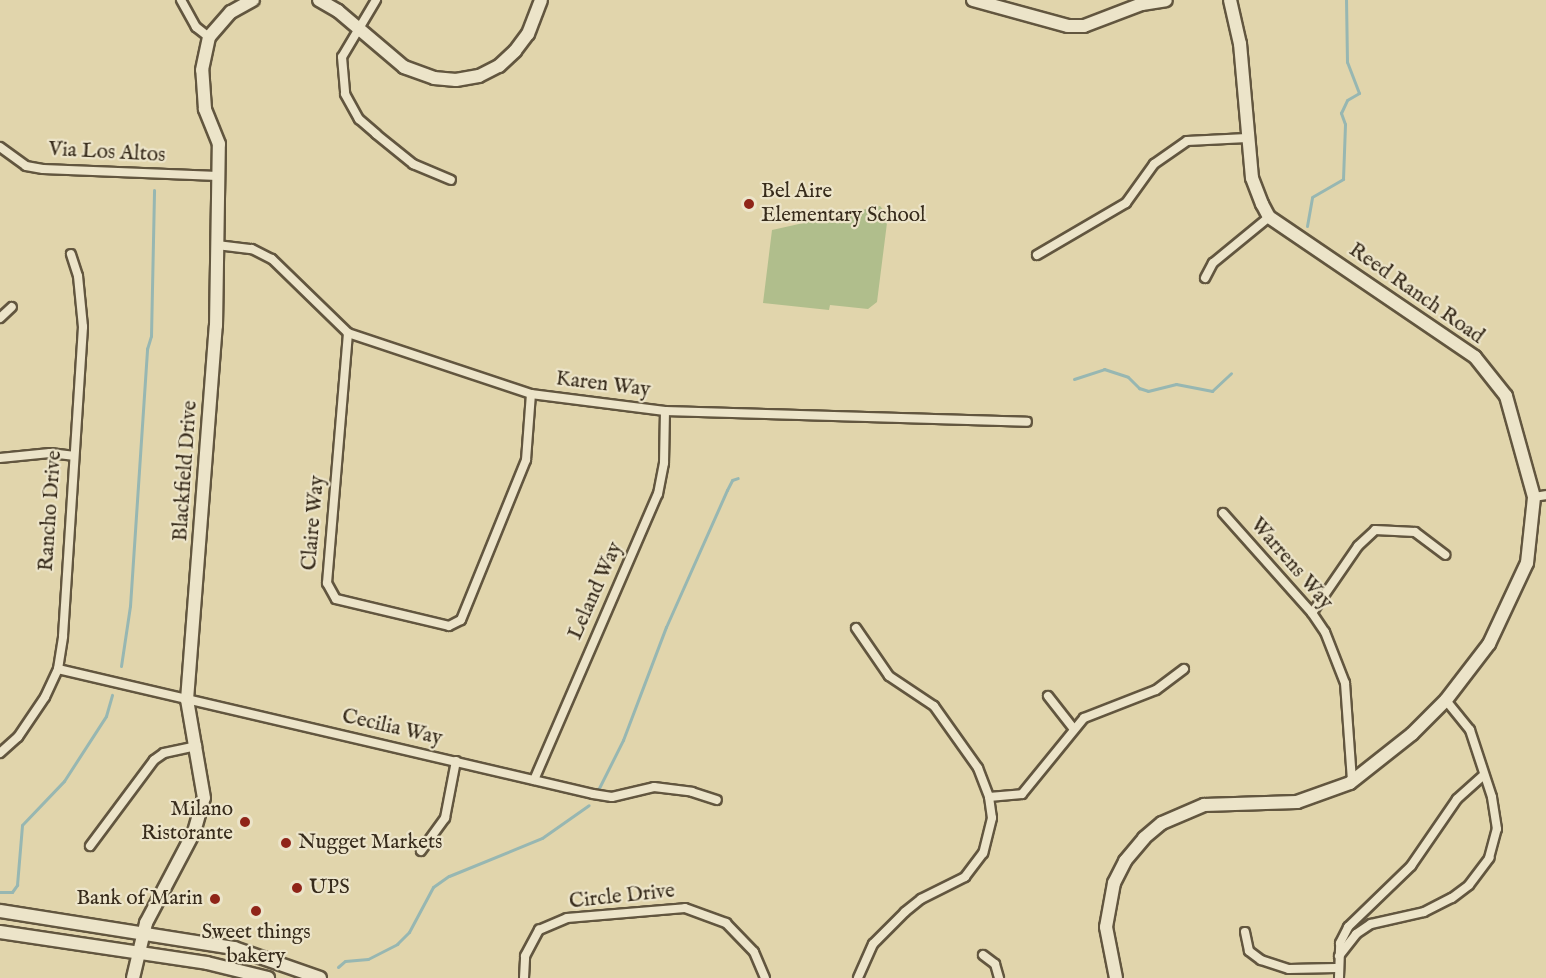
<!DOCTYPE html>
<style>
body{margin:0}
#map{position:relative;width:1546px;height:978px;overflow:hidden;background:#e1d5ac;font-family:"IM FELL English",serif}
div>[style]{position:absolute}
.green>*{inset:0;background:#b0be8c}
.stream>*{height:3px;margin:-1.5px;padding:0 1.5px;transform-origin:1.5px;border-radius:1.5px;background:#97b7b2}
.roads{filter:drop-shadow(2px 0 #62563f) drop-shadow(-2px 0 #62563f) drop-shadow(0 2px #62563f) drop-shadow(0 -2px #62563f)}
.street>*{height:8px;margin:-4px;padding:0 4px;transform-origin:4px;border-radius:4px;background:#ece4c9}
.secondary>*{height:12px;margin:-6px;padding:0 6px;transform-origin:6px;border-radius:6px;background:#ece4c9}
.dots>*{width:16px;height:16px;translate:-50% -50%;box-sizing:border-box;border:3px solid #ece4c9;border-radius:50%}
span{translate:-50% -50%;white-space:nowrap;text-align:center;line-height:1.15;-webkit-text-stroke:4.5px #ece4c9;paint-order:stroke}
.street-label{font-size:21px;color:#372b1b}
.poi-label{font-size:21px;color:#372b1b}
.left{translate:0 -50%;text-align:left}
.right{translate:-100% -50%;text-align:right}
</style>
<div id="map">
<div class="green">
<div style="clip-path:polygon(880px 206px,888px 215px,877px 302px,868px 309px,830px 305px,829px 310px,763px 303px,772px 230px)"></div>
</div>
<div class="stream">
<div style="left:1307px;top:226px;width:29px;rotate:-80deg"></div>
<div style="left:1312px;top:197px;width:36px;rotate:-30deg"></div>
<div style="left:1343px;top:179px;width:55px;rotate:-87.9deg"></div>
<div style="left:1345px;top:124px;width:12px;rotate:-110deg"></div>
<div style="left:1341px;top:113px;width:14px;rotate:-65deg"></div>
<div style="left:1347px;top:100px;width:14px;rotate:-30deg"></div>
<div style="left:1359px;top:93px;width:33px;rotate:-111deg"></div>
<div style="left:1347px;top:62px;width:62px;rotate:-90.9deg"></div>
<div style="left:1074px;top:379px;width:32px;rotate:-18deg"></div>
<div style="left:1104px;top:369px;width:25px;rotate:18deg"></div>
<div style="left:1128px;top:377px;width:16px;rotate:45deg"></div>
<div style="left:1139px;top:388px;width:9px;rotate:18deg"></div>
<div style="left:1148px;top:391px;width:29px;rotate:-14deg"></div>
<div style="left:1176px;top:384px;width:37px;rotate:11deg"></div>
<div style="left:1212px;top:391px;width:26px;rotate:-43deg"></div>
<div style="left:121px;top:666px;width:61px;rotate:-81.5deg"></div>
<div style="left:130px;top:606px;width:258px;rotate:-86.2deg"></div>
<div style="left:147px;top:349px;width:14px;rotate:-73deg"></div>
<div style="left:151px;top:336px;width:146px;rotate:-88.8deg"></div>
<div style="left:598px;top:790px;width:56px;rotate:-63.4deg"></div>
<div style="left:623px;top:740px;width:121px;rotate:-69.2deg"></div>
<div style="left:666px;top:627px;width:150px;rotate:-66deg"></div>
<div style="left:727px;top:490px;width:11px;rotate:-63deg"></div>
<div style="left:732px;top:480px;width:6px;rotate:-18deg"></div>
<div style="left:0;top:892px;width:12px"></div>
<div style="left:12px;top:892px;width:9px;rotate:-54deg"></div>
<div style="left:17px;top:885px;width:60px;rotate:-85.2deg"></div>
<div style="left:22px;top:825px;width:61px;rotate:-46.3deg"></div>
<div style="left:64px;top:781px;width:77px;rotate:-57.1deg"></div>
<div style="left:106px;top:716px;width:22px;rotate:-74deg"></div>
<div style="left:338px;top:967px;width:9px;rotate:-41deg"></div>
<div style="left:345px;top:961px;width:23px;rotate:-5deg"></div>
<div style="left:368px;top:959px;width:33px;rotate:-27deg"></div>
<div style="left:397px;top:944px;width:17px;rotate:-45deg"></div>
<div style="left:409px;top:932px;width:51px;rotate:-61.9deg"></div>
<div style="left:433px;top:887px;width:19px;rotate:-35deg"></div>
<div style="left:449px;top:876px;width:100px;rotate:-22.2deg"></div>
<div style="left:542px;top:838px;width:57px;rotate:-35.1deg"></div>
</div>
<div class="roads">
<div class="street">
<div style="left:181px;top:0;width:31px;rotate:61deg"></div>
<div style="left:196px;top:27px;width:16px;rotate:38deg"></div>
<div style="left:376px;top:0;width:66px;rotate:120.8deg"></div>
<div style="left:342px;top:57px;width:37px;rotate:85deg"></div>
<div style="left:345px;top:94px;width:29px;rotate:61deg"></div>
<div style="left:359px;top:119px;width:23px;rotate:41deg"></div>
<div style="left:376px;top:134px;width:48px;rotate:39deg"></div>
<div style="left:413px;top:164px;width:41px;rotate:22.8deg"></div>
<div style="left:0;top:147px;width:32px;rotate:36deg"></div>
<div style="left:26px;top:166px;width:17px;rotate:10deg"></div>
<div style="left:43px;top:169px;width:175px;rotate:2.3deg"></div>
<div style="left:217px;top:245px;width:35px;rotate:7deg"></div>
<div style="left:252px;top:249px;width:22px;rotate:27deg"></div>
<div style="left:272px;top:259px;width:106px;rotate:44.2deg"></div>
<div style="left:348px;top:333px;width:193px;rotate:18.4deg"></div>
<div style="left:531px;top:394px;width:135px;rotate:7.2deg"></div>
<div style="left:665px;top:411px;width:362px;rotate:1.7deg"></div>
<div style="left:1037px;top:255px;width:103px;rotate:-30.3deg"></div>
<div style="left:1126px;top:203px;width:48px;rotate:-54.3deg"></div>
<div style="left:1154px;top:164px;width:40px;rotate:-34.9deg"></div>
<div style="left:1187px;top:141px;width:60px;rotate:-2.9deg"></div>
<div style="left:1205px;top:278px;width:17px;rotate:-62deg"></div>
<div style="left:1213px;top:263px;width:72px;rotate:-39.4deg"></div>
<div style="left:0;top:318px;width:16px;rotate:-43deg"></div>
<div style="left:348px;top:333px;width:251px;rotate:94.8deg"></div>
<div style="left:327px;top:583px;width:18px;rotate:61deg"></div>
<div style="left:336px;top:599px;width:116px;rotate:13.4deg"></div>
<div style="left:449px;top:626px;width:13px;rotate:-27deg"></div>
<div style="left:461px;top:620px;width:173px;rotate:-67.9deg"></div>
<div style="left:526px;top:460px;width:66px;rotate:-85.7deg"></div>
<div style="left:0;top:458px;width:50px;rotate:-5.7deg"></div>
<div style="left:50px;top:453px;width:23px;rotate:7deg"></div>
<div style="left:1534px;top:497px;width:12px;rotate:-9deg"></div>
<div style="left:1223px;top:513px;width:134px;rotate:48.3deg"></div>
<div style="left:1312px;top:613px;width:23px;rotate:56deg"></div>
<div style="left:1325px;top:632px;width:55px;rotate:68.6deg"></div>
<div style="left:1345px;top:683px;width:98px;rotate:85.9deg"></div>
<div style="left:1312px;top:613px;width:81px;rotate:-55.5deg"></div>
<div style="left:1358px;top:546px;width:23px;rotate:-43deg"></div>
<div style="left:1375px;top:530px;width:40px;rotate:2.9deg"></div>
<div style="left:1415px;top:532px;width:38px;rotate:37deg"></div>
<div style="left:856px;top:628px;width:58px;rotate:55.5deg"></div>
<div style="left:889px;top:676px;width:54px;rotate:33.7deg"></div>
<div style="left:934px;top:706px;width:76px;rotate:54.6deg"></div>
<div style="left:978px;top:768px;width:31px;rotate:69deg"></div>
<div style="left:989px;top:797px;width:21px;rotate:82deg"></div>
<div style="left:992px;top:818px;width:36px;rotate:104deg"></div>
<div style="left:983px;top:853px;width:30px;rotate:127deg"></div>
<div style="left:965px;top:877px;width:49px;rotate:153.4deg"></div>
<div style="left:921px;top:899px;width:21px;rotate:141deg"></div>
<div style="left:905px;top:912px;width:45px;rotate:135deg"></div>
<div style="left:873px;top:944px;width:37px;rotate:114deg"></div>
<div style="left:58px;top:669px;width:549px;rotate:13.15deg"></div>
<div style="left:593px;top:794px;width:19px;rotate:9deg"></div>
<div style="left:612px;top:797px;width:43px;rotate:-13.4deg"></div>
<div style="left:654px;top:787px;width:38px;rotate:7deg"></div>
<div style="left:692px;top:792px;width:26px;rotate:18deg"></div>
<div style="left:1048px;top:696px;width:41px;rotate:52deg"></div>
<div style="left:0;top:753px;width:24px;rotate:-42deg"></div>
<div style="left:18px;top:737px;width:48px;rotate:-56deg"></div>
<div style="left:45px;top:697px;width:31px;rotate:-65deg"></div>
<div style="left:58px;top:669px;width:33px;rotate:-81deg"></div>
<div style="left:63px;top:636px;width:310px;rotate:-86.3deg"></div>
<div style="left:83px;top:327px;width:51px;rotate:-95.6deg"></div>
<div style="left:78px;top:276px;width:23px;rotate:-108deg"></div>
<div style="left:534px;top:780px;width:312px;rotate:-66.6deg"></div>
<div style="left:658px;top:494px;width:32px;rotate:-79deg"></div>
<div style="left:664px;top:463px;width:52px;rotate:-88.9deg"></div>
<div style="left:989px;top:797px;width:33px;rotate:-5deg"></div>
<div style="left:1022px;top:794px;width:98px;rotate:-50.8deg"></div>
<div style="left:1084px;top:718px;width:77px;rotate:-21.3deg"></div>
<div style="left:1156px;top:690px;width:35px;rotate:-37deg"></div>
<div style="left:90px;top:846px;width:107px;rotate:-53.3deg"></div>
<div style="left:154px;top:760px;width:12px;rotate:-35deg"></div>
<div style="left:164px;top:753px;width:34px;rotate:-12deg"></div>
<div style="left:421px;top:851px;width:41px;rotate:-54deg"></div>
<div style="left:445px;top:818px;width:58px;rotate:-79.1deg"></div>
<div style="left:1245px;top:932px;width:19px;rotate:78deg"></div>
<div style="left:1249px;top:951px;width:15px;rotate:37deg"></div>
<div style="left:1261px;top:960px;width:29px;rotate:18deg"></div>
<div style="left:1289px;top:969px;width:47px;rotate:-1.2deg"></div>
<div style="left:983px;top:955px;width:15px;rotate:37deg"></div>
<div style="left:995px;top:964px;width:15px;rotate:74deg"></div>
<div style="left:1339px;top:956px;width:28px;rotate:-52deg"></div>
<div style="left:1356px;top:934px;width:18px;rotate:-34deg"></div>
<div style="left:1371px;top:924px;width:54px;rotate:-12.8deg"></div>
<div style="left:1424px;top:912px;width:31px;rotate:-27deg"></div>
<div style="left:1452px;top:898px;width:21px;rotate:-37deg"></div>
<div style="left:1469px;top:885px;width:34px;rotate:-53deg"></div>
<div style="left:1489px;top:858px;width:30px;rotate:-75deg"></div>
<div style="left:1497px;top:829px;width:32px;rotate:-99deg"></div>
<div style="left:1492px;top:797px;width:71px;rotate:-108.2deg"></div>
<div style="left:1470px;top:730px;width:38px;rotate:-129deg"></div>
<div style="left:524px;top:978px;width:22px;rotate:-87deg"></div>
<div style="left:525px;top:956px;width:30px;rotate:-62deg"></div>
<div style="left:539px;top:930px;width:30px;rotate:-23deg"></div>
<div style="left:567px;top:918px;width:118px;rotate:-4.8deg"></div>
<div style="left:685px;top:908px;width:44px;rotate:20.1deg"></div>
<div style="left:726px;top:923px;width:40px;rotate:46deg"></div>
<div style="left:754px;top:952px;width:28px;rotate:67deg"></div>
<div style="left:1339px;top:978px;width:35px;rotate:-88deg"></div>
<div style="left:1340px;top:943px;width:18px;rotate:-63deg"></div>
<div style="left:1348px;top:927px;width:88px;rotate:-44.1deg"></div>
<div style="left:1411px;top:866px;width:81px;rotate:-55.5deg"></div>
<div style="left:1457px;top:799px;width:36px;rotate:-42deg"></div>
</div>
<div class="secondary">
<div style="left:319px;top:0;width:22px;rotate:30deg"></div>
<div style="left:338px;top:11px;width:87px;rotate:40.3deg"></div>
<div style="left:404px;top:67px;width:32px;rotate:20deg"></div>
<div style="left:434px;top:78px;width:22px;rotate:5deg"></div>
<div style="left:456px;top:80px;width:23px;rotate:-10deg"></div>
<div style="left:479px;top:76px;width:22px;rotate:-27deg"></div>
<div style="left:499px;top:66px;width:22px;rotate:-43deg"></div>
<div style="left:515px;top:51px;width:21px;rotate:-53deg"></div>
<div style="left:528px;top:34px;width:36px;rotate:-69deg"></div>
<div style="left:973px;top:0;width:98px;rotate:15.3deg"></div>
<div style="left:1068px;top:26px;width:16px"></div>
<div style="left:1084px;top:26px;width:62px;rotate:-20.8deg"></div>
<div style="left:1142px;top:4px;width:24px;rotate:-9deg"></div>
<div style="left:0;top:911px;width:237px;rotate:9deg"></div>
<div style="left:234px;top:948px;width:91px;rotate:19.2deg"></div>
<div style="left:0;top:932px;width:209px;rotate:8.5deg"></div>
<div style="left:207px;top:963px;width:63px;rotate:13.8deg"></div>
<div style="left:133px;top:978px;width:57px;rotate:-76.7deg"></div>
<div style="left:146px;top:923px;width:103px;rotate:-62.2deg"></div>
<div style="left:194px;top:832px;width:35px;rotate:-74deg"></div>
<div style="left:204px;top:798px;width:99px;rotate:-99.8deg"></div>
<div style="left:187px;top:700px;width:375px;rotate:-85.6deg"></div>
<div style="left:216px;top:326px;width:182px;rotate:-89.1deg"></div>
<div style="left:219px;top:144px;width:38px;rotate:-112deg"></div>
<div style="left:205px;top:109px;width:39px;rotate:-94deg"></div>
<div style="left:202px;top:70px;width:34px;rotate:-78deg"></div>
<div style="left:209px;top:37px;width:33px;rotate:-49deg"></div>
<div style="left:231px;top:12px;width:25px;rotate:-29deg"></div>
<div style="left:1116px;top:978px;width:52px;rotate:-101.1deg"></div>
<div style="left:1106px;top:927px;width:45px;rotate:-79.7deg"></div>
<div style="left:1114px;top:883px;width:25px;rotate:-63deg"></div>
<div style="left:1125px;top:861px;width:30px;rotate:-50deg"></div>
<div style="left:1144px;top:838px;width:23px;rotate:-40deg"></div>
<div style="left:1162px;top:823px;width:46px;rotate:-23.2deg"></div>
<div style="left:1204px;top:805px;width:93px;rotate:-1.8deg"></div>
<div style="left:1297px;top:802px;width:56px;rotate:-19.7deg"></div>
<div style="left:1350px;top:783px;width:79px;rotate:-38.3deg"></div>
<div style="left:1412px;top:734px;width:48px;rotate:-45deg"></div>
<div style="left:1446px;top:700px;width:71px;rotate:-52.5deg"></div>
<div style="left:1489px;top:644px;width:89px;rotate:-64.9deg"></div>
<div style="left:1527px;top:563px;width:66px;rotate:-83.9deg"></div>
<div style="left:1534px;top:497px;width:105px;rotate:-105.5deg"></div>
<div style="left:1506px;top:396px;width:50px;rotate:-128.5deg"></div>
<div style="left:1475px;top:357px;width:249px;rotate:-145.8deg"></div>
<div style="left:1269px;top:217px;width:15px;rotate:-118deg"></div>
<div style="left:1262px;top:204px;width:28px;rotate:-111deg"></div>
<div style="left:1252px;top:178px;width:135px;rotate:-95.1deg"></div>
<div style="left:1240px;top:44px;width:45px;rotate:-102.8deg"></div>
</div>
</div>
<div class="dots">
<div style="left:749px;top:204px;background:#8f2418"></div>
<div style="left:245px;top:822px;background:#8f2418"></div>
<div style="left:286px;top:843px;background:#8f2418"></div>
<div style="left:297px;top:888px;background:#8f2418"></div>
<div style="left:215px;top:899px;background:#8f2418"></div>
<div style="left:256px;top:911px;background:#8f2418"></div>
</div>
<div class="street-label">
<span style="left:107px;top:153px;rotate:3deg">Via Los Altos</span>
<span style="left:1416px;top:294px;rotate:35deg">Reed Ranch Road</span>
<span style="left:603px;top:385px;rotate:7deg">Karen Way</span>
<span style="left:186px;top:471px;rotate:-86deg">Blackfield Drive</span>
<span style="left:51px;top:511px;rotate:-86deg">Rancho Drive</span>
<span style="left:314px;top:523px;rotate:-85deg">Claire Way</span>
<span style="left:1291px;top:564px;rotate:49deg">Warrens Way</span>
<span style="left:596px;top:591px;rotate:-66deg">Leland Way</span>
<span style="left:392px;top:728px;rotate:13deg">Cecilia Way</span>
<span style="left:622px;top:897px;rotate:-6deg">Circle Drive</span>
</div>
<div class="poi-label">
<span class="left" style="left:761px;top:204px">Bel Aire<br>Elementary School</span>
<span class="right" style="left:233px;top:822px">Milano<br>Ristorante</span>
<span class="left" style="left:298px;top:843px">Nugget Markets</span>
<span class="left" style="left:309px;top:888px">UPS</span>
<span class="right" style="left:203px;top:899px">Bank of Marin</span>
<span style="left:256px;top:945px">Sweet things<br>bakery</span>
</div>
</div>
